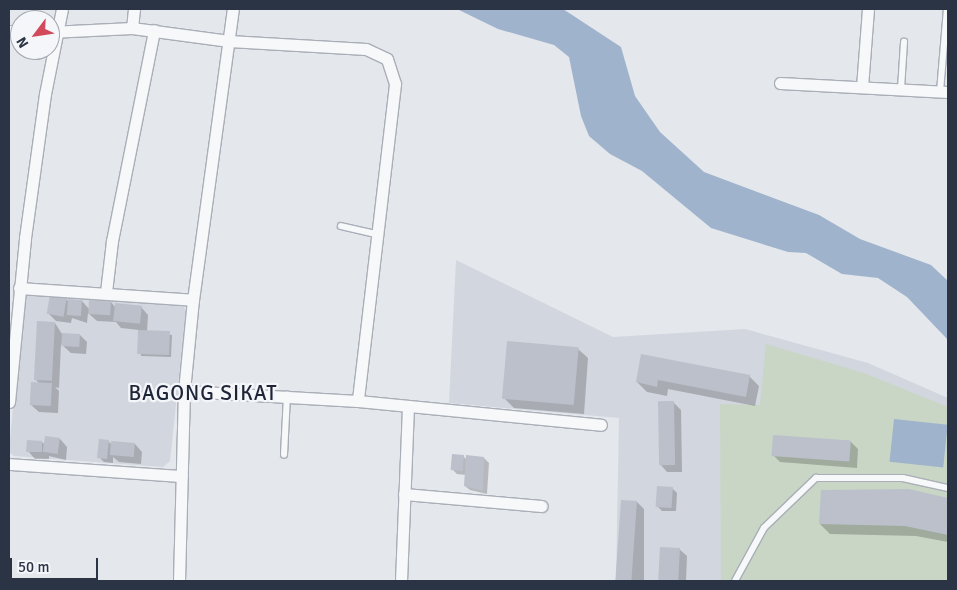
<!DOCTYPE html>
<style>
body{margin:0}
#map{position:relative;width:957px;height:590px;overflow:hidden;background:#e4e7ec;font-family:Signika,sans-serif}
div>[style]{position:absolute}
.built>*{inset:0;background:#d2d6de}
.green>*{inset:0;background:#c9d6c5}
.water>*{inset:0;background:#9fb4cc;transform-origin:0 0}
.shadow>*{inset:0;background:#0003}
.building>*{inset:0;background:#bbc0ca;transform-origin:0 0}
.roads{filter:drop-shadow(1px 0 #a9aeb7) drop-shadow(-1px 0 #a9aeb7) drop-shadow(0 1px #a9aeb7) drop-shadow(0 -1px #a9aeb7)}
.lane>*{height:5.5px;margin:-2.75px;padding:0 2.75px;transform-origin:2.75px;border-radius:2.75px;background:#f7f8fa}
.street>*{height:11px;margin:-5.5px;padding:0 5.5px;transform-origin:5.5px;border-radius:5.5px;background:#f7f8fa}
span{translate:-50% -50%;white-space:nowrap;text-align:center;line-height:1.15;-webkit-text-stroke:4.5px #f4f6f9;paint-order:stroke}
.quarter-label{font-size:21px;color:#1d2536;letter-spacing:1px}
.frame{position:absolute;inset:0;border:10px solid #2b3445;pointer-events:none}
.north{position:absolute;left:10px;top:10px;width:50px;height:50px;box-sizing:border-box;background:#f4f6f9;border:1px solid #a4a8b1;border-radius:50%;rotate:239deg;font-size:14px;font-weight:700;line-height:20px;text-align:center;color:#2b3445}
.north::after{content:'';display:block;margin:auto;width:18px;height:22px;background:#d1495b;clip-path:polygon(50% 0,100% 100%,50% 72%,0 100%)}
.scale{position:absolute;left:10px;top:558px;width:88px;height:22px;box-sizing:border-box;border:2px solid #2b3445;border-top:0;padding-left:6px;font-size:15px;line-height:18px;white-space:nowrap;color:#2b3445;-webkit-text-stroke:4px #f4f6f9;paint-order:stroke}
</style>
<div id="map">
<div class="built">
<div style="clip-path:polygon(456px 260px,613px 337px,745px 329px,868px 363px,948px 398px,948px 581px,616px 581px,619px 418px,449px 403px)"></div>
<div style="clip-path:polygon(27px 292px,182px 304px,186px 310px,170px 461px,163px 467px,14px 456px,9px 452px,23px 294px)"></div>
</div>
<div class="green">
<div style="clip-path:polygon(766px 344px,864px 373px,948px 407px,948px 581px,721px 581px,720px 404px,760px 405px)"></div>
</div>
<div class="water">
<div style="clip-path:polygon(457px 9px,563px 9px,621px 47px,635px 96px,660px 132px,704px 172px,819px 215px,860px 239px,931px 265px,948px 281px,948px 340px,907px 297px,878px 278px,842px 274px,806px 253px,788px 252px,711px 228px,642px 171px,610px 154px,589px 136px,581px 116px,569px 57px,554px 45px,498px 29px)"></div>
<div style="left:894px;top:419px;width:54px;height:43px;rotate:6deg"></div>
</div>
<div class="shadow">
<div style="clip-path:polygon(66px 299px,69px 302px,82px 301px,89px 309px,111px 302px,115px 307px,141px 307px,148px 315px,147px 332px,172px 335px,171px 357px,141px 356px,139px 330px,121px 328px,116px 322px,97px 321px,88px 313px,87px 323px,72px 318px,71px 323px,56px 321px,49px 314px)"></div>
<div style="clip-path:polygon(55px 323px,62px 334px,80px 335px,87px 342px,86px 354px,71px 353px,61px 344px,59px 388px,55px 387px,59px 391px,58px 413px,39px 412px,31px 405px,39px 383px,35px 379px)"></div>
<div style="clip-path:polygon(578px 349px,588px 358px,584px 414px,514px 408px,504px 398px)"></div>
<div style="clip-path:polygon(642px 356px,749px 376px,759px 386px,755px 406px,668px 389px,667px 396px,647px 392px,637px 382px)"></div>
<div style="clip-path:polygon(674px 403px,681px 410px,682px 472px,667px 472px,660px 464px)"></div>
<div style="clip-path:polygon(60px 439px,67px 447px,66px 460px,49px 456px,49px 459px,35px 459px,28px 451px,42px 442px,45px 445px)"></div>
<div style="clip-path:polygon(108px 441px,112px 445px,135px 444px,142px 452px,141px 464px,119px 462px,113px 457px,113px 463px,104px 462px,99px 457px)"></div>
<div style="clip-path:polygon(851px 442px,858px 449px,857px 468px,780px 462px,773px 455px)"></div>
<div style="clip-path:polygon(463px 456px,467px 460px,484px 458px,489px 463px,487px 494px,470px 490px,465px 486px,466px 475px,457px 474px,452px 469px)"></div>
<div style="clip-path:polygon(672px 488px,677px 493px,676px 511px,662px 511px,657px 506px)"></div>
<div style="clip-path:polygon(909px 490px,948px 499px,948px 542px,916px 536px,830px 534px,820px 524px)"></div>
<div style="clip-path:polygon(622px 502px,637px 502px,644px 509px,644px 581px,621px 581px)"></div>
<div style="clip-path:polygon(661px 549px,679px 549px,687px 556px,686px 581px,660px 581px)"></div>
</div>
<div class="building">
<div style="left:50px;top:295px;width:17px;height:19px;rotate:10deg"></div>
<div style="left:68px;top:299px;width:14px;height:16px;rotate:4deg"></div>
<div style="left:89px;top:300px;width:22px;height:14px;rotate:3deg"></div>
<div style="left:115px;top:303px;width:27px;height:18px;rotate:6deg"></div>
<div style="left:37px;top:321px;width:18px;height:59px;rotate:3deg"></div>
<div style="left:138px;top:330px;width:32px;height:24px;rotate:2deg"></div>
<div style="left:62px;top:333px;width:18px;height:13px;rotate:3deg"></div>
<div style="left:507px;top:341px;width:72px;height:58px;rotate:5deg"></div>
<div style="clip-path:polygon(641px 354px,750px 375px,746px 397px,658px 380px,657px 387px,636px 382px)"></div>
<div style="left:31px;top:382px;width:21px;height:23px;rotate:3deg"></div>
<div style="left:674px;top:401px;width:64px;height:16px;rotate:89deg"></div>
<div style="left:773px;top:435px;width:78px;height:21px;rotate:4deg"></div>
<div style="left:45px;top:436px;width:15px;height:16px;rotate:8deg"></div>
<div style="left:99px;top:439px;width:10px;height:19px;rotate:6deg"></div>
<div style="clip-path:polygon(27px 440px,42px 441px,42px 452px,26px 452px)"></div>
<div style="left:111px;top:441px;width:24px;height:14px;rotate:5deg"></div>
<div style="left:452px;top:454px;width:12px;height:16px;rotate:5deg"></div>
<div style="clip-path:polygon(466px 455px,484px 457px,483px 491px,464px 486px)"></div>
<div style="left:657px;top:486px;width:16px;height:21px;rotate:4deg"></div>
<div style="clip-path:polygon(909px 489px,948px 498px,948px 535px,905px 526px,819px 524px,821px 490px)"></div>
<div style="left:621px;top:500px;width:16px;height:81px;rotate:4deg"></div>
<div style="left:660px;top:547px;width:20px;height:34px;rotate:3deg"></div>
</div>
<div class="roads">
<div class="lane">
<div style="left:901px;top:89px;width:47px;rotate:-86.3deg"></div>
<div style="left:940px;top:92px;width:83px;rotate:-85.2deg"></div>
<div style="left:341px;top:226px;width:37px;rotate:13deg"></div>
<div style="left:284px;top:455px;width:60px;rotate:-87.1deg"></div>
<div style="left:735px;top:581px;width:60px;rotate:-61.3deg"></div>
<div style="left:764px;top:528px;width:72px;rotate:-43.9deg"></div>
<div style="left:816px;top:478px;width:87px"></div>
<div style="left:903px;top:478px;width:46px;rotate:12.5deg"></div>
</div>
<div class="street">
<div style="left:132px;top:28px;width:19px;rotate:-84deg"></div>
<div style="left:9px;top:31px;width:11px"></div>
<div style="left:50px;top:32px;width:82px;rotate:-2.8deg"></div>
<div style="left:132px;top:28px;width:98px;rotate:7.6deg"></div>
<div style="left:229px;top:41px;width:137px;rotate:3.3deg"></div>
<div style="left:366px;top:49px;width:23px;rotate:25deg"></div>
<div style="left:387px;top:59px;width:26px;rotate:72deg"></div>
<div style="left:395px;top:84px;width:319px;rotate:96.7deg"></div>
<div style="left:780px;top:83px;width:168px;rotate:3.1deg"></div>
<div style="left:862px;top:87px;width:78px;rotate:-85.6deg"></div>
<div style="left:19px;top:288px;width:174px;rotate:3.9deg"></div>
<div style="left:106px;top:292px;width:51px;rotate:-83.3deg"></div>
<div style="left:112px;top:241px;width:215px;rotate:-78.7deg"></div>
<div style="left:184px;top:391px;width:174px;rotate:3.3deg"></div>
<div style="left:358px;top:401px;width:244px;rotate:5.6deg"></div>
<div style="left:9px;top:402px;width:165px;rotate:-84.4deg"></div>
<div style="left:25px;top:238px;width:145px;rotate:-82.1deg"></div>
<div style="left:45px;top:94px;width:87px;rotate:-78.7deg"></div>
<div style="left:9px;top:464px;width:173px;rotate:4deg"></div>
<div style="left:404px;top:494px;width:138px;rotate:5deg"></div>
<div style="left:179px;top:581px;width:190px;rotate:-88.5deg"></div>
<div style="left:184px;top:391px;width:91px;rotate:-84.4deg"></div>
<div style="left:193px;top:300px;width:294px;rotate:-82.2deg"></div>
<div style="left:401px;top:581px;width:174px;rotate:-87.7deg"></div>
</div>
</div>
<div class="quarter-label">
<span style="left:203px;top:393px">BAGONG SIKAT</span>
</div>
<div class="frame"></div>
<div class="north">N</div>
<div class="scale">50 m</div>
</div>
